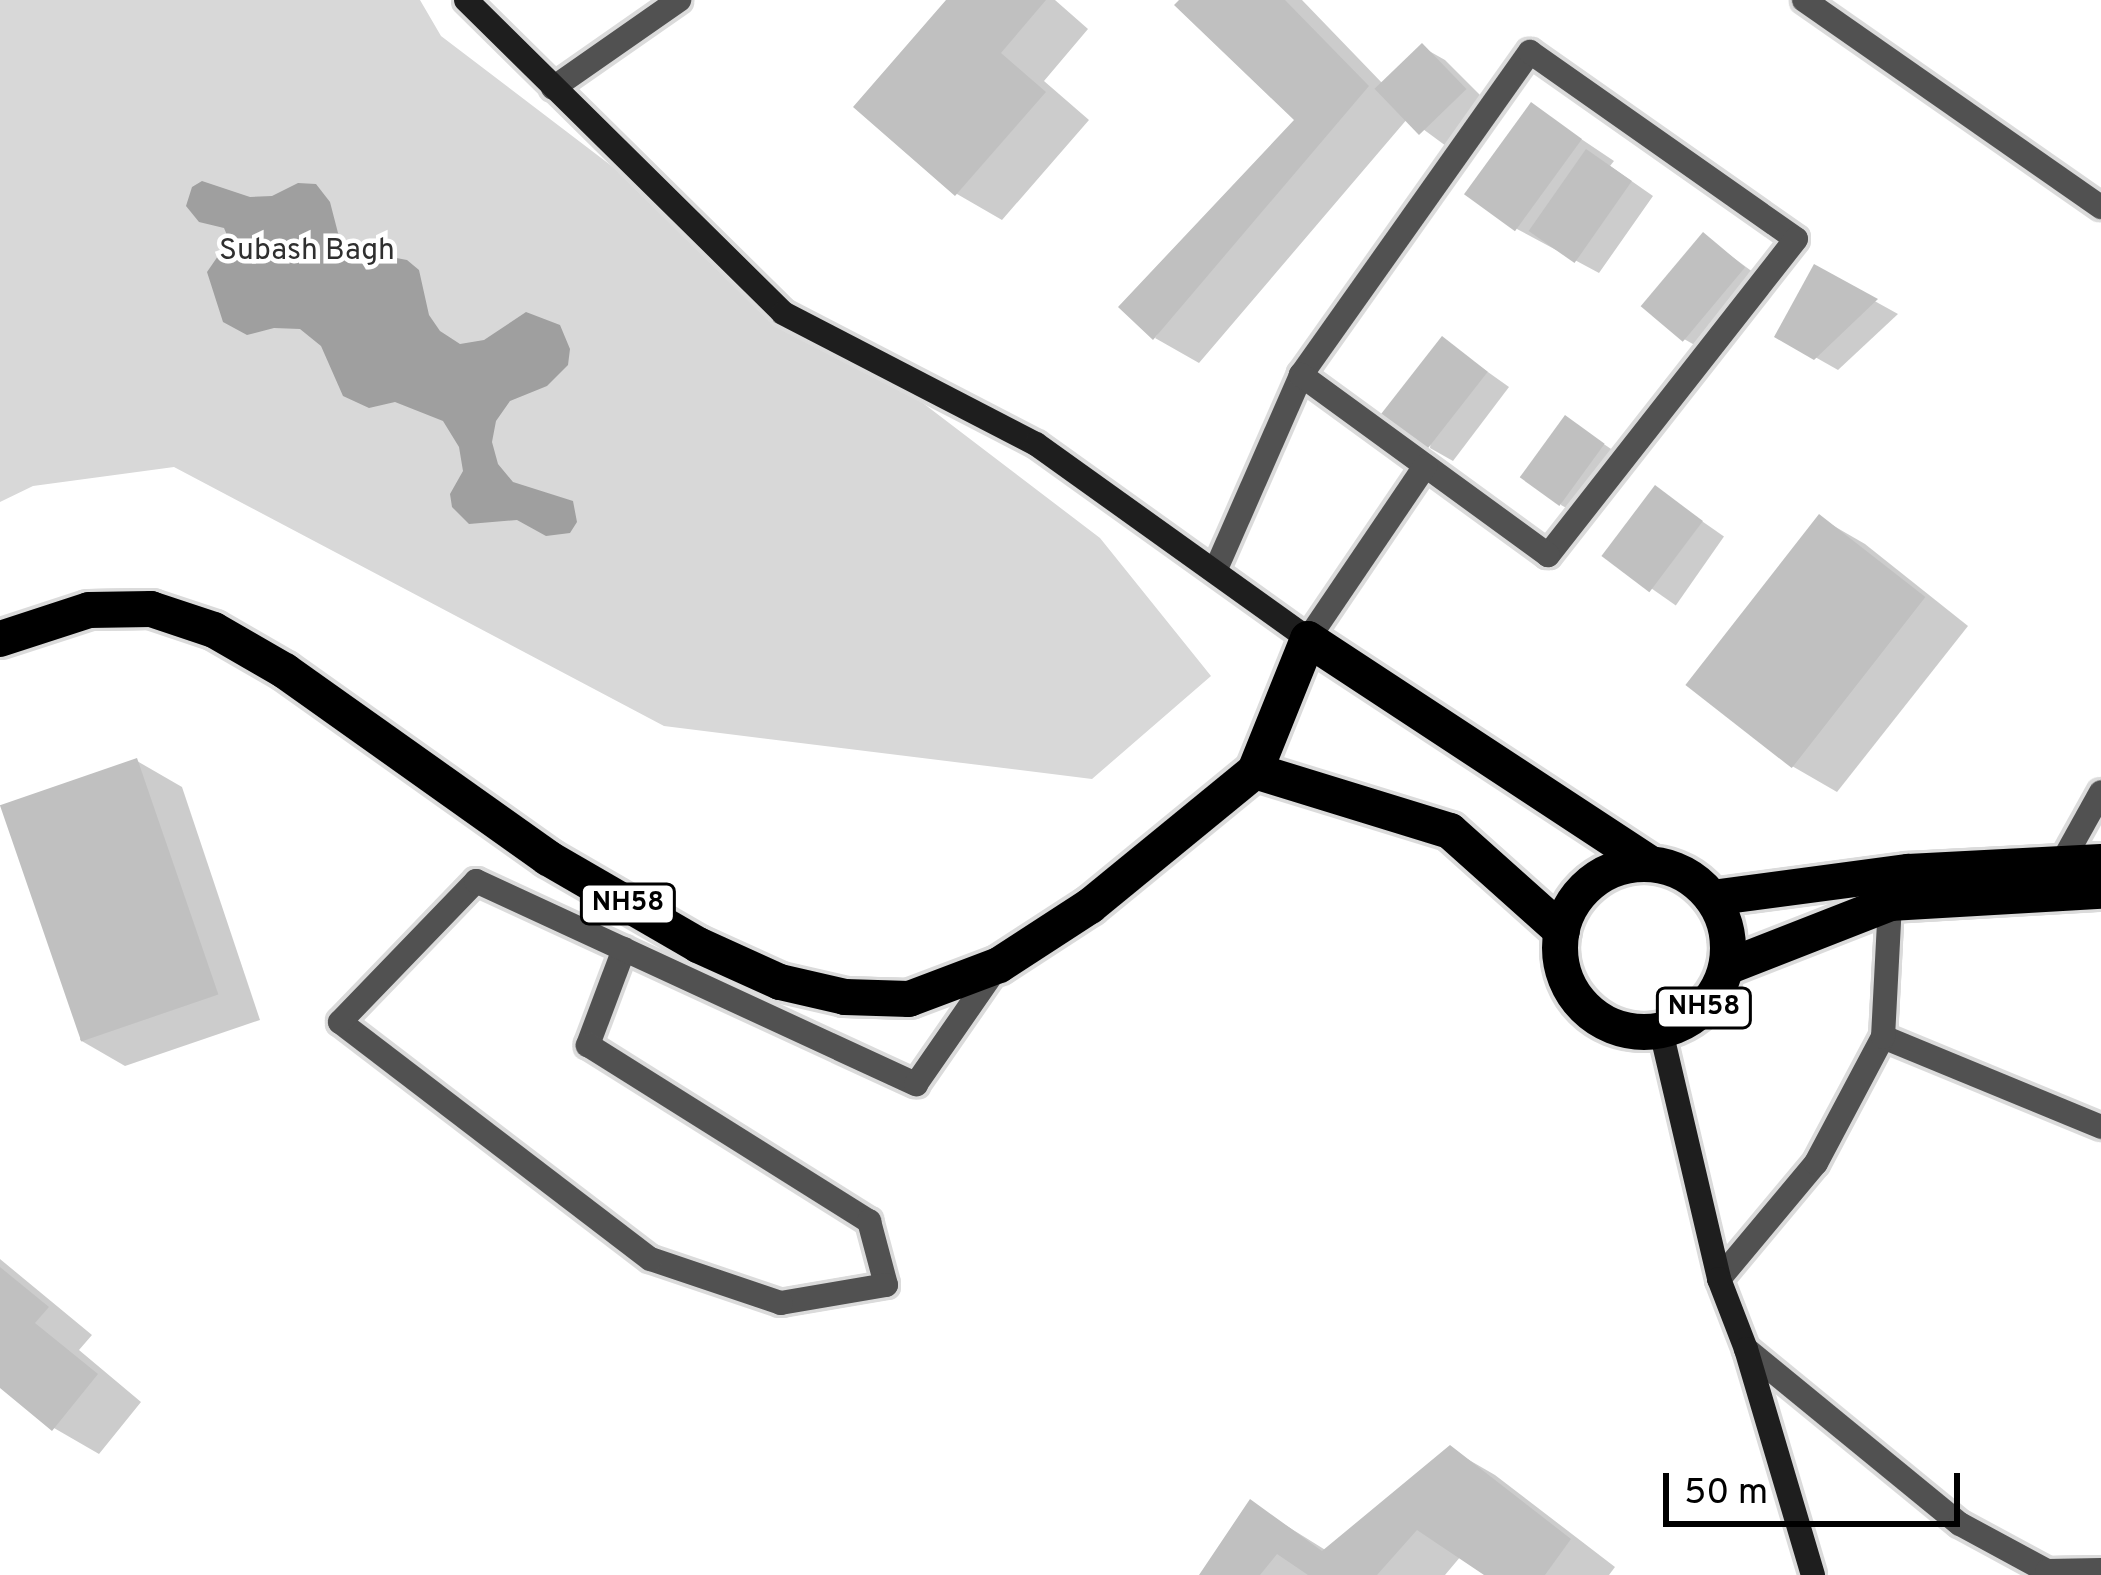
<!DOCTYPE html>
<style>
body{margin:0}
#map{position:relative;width:2101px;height:1575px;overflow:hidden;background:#fff;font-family:Overpass,sans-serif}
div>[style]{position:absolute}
.green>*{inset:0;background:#d8d8d8}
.water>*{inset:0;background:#9f9f9f}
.shadow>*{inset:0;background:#0003;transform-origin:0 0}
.building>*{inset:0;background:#c0c0c0;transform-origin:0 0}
.roads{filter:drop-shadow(3px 0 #dbdbdb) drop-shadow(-3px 0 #dbdbdb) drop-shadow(0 3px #dbdbdb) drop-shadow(0 -3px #dbdbdb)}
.street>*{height:24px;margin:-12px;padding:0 12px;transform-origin:12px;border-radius:12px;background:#515151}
.secondary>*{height:24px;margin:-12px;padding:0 12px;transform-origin:12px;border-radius:12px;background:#1e1e1e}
.highway>*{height:36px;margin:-18px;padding:0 18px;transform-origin:18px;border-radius:18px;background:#000}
.highway>.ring{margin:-18px;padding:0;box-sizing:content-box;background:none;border:36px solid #000;border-radius:50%}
span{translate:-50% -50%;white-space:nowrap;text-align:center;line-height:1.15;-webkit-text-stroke:9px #fff;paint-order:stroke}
.shield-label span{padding:3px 9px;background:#fff;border:3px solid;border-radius:9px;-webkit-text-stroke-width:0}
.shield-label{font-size:27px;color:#000;font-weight:700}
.park-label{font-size:30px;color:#2f2f2f}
.scale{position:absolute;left:1663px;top:1473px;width:297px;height:54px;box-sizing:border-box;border:6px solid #000;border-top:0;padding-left:15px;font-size:36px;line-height:42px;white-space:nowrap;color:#000;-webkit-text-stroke:9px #fff;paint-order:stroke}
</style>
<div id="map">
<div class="green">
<div style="clip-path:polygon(0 0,420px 0,441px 36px,1100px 538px,1211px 676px,1092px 779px,664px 726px,174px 467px,33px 486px,0 502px)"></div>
</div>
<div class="water">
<div style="clip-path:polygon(202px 181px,250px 197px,272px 196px,298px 183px,316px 184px,330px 202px,338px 233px,354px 250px,407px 260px,419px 270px,429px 315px,440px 331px,460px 344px,484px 340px,526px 312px,560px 325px,570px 349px,568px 365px,547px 386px,510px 401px,496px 421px,492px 442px,498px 464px,513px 482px,573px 501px,577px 522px,570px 533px,546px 536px,517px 520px,469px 524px,452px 507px,450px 494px,463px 471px,459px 447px,443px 421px,395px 402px,369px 408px,343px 396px,321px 346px,300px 329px,274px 328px,247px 335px,223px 322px,207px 272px,229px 240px,224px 228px,199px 222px,186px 206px,192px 187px)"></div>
</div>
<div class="shadow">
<div style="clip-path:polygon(950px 0,1055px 0,1088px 29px,1044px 81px,1089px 120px,1002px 220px,957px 194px,858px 107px)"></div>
<div style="clip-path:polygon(1183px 0,1302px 0,1384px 85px,1422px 47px,1445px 60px,1488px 103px,1446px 146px,1408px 118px,1199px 363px,1155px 338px,1299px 120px)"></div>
<div style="clip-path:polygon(1532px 106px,1614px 161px,1610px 166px,1653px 196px,1599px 273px,1517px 229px,1469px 194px)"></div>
<div style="clip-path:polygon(1704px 236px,1765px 281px,1707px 352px,1684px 339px)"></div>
<div style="clip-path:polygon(1815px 268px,1898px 314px,1838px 370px,1778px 336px)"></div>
<div style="clip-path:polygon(1443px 340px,1509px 387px,1453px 461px,1430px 448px)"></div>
<div style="clip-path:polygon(1565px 418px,1626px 459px,1584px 518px,1561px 505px)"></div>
<div style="left:1656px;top:489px;width:83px;height:84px;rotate:35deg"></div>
<div style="clip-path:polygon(1820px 518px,1865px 544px,1968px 626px,1837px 792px,1792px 766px)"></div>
<div style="clip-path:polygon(137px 761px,182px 787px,260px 1020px,125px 1066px,80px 1040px)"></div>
<div style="clip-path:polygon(0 1259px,92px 1335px,79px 1350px,141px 1402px,99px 1454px,54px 1428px,0 1384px)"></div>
<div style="clip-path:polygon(1450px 1449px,1495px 1475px,1615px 1567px,1609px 1575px,1489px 1575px,1461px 1556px,1445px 1575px,1202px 1575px,1250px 1503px,1327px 1551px)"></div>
</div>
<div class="building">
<div style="clip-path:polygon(946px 0,1046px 0,1001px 53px,1046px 92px,955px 196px,853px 107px)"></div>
<div style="clip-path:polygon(1179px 0,1285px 0,1369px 86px,1153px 340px,1118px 307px,1294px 120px,1174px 5px)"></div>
<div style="left:1422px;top:43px;width:64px;height:66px;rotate:46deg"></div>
<div style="left:1531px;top:102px;width:63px;height:114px;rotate:36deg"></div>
<div style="left:1586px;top:149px;width:56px;height:100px;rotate:35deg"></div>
<div style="left:1703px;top:232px;width:55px;height:97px;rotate:40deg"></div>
<div style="clip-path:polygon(1814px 264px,1878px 299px,1814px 360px,1774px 337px)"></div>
<div style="left:1442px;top:336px;width:58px;height:99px;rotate:38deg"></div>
<div style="left:1565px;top:415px;width:49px;height:77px;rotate:36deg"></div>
<div style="left:1655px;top:485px;width:60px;height:89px;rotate:37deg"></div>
<div style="left:1819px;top:514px;width:135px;height:217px;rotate:38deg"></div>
<div style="left:137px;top:758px;width:250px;height:145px;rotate:71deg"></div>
<div style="clip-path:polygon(0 1267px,49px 1307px,35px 1323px,98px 1374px,52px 1431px,0 1388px)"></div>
<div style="clip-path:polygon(1450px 1445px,1571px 1539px,1545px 1575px,1484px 1575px,1417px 1530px,1377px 1575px,1308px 1575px,1277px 1554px,1260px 1575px,1199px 1575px,1250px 1499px,1322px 1551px)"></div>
</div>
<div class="roads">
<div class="street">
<div style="left:1804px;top:0;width:362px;rotate:34.9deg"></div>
<div style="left:553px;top:88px;width:154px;rotate:-34.9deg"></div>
<div style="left:1216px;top:569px;width:212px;rotate:-66.3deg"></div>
<div style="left:1301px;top:375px;width:396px;rotate:-54.7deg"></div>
<div style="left:1530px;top:52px;width:325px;rotate:35.1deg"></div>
<div style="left:1796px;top:239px;width:402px;rotate:128.1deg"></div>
<div style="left:1548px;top:555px;width:306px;rotate:-143.9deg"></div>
<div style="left:1308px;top:639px;width:209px;rotate:-55.9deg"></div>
<div style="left:2061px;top:864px;width:82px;rotate:-60.9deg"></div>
<div style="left:624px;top:949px;width:103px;rotate:110.6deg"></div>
<div style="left:588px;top:1045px;width:332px;rotate:32.1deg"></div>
<div style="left:869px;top:1221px;width:66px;rotate:75.1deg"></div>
<div style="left:886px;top:1285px;width:107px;rotate:170.3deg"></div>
<div style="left:781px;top:1303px;width:138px;rotate:-161.4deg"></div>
<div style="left:650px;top:1259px;width:390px;rotate:-142.6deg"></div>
<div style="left:340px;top:1022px;width:196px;rotate:-46deg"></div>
<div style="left:476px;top:881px;width:485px;rotate:24.8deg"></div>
<div style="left:916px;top:1084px;width:142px;rotate:-55.3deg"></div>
<div style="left:1883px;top:1037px;width:236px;rotate:22.4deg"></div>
<div style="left:1719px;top:1279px;width:151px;rotate:-50.1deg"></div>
<div style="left:1816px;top:1163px;width:143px;rotate:-62deg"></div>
<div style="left:1883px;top:1037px;width:134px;rotate:-87deg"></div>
<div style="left:1746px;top:1349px;width:276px;rotate:39.3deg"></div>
<div style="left:1960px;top:1524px;width:99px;rotate:28.4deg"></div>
<div style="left:2047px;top:1571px;width:54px;rotate:-1.1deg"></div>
</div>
<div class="secondary">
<div style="left:466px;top:0;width:445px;rotate:44.6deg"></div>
<div style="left:783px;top:313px;width:285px;rotate:27.4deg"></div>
<div style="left:1036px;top:444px;width:335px;rotate:35.6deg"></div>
<div style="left:1661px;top:1031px;width:255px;rotate:76.8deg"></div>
<div style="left:1719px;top:1279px;width:75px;rotate:68.9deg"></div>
<div style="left:1746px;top:1349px;width:236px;rotate:73.5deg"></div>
</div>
<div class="highway">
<div style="left:0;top:639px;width:94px;rotate:-18deg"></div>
<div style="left:89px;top:610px;width:62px;rotate:-0.9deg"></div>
<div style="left:151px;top:609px;width:66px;rotate:18.4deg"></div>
<div style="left:214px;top:630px;width:82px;rotate:30deg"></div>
<div style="left:285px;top:671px;width:323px;rotate:35.4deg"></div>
<div style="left:548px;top:858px;width:173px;rotate:30.1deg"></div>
<div style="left:698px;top:945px;width:90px;rotate:24.3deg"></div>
<div style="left:780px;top:982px;width:67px;rotate:13deg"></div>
<div style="left:845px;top:997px;width:64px;rotate:1.8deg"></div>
<div style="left:909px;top:999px;width:96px;rotate:-20.7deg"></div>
<div style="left:999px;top:965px;width:108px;rotate:-33deg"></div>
<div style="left:1090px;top:906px;width:213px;rotate:-39.3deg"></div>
<div style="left:1255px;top:771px;width:142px;rotate:-68.1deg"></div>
<div style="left:1308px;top:639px;width:410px;rotate:33.3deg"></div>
<div style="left:1255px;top:771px;width:204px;rotate:17.1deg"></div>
<div style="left:1450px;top:831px;width:150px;rotate:41.8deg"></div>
<div class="ring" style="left:1560px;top:864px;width:132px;height:132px"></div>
<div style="left:1712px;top:898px;width:198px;rotate:-7.6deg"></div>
<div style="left:1908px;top:872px;width:193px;rotate:-3deg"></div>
<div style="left:1727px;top:967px;width:175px;rotate:-21.4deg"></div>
<div style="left:1890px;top:903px;width:211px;rotate:-3.3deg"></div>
</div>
</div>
<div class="shield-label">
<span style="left:628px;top:904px">NH58</span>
<span style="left:1704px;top:1008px">NH58</span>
</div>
<div class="park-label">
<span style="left:307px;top:252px">Subash Bagh</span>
</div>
<div class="scale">50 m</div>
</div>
